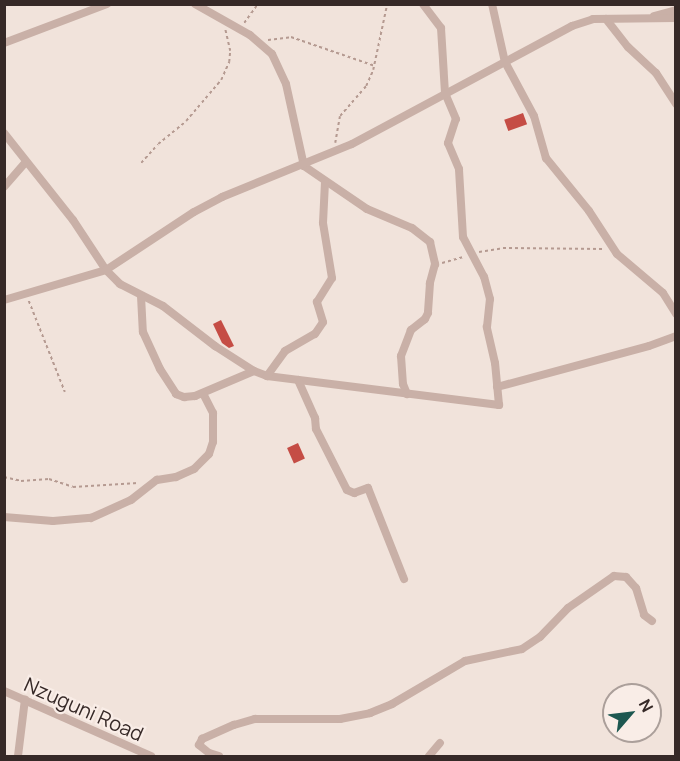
<!DOCTYPE html>
<style>
body{margin:0}
#map{position:relative;width:680px;height:761px;overflow:hidden;background:#f1e3db;font-family:Manrope,sans-serif}
div>[style]{position:absolute}
.building>*{inset:0;background:#c54d45;transform-origin:0 0}
.path>*{height:1.5px;margin-top:-0.75px;transform-origin:0;background:repeating-linear-gradient(90deg,#b59a91 0 3px,transparent 0 6px)}
.minor>*{height:8px;margin:-4px;padding:0 4px;transform-origin:4px;border-radius:4px;background:#c9b0a7}
span{translate:-50% -50%;white-space:nowrap;text-align:center;line-height:1.15;-webkit-text-stroke:4.5px #f9ede7;paint-order:stroke}
.street-label{font-size:20px;color:#362927}
.frame{position:absolute;inset:0;border:6px solid #362927;pointer-events:none}
.north{position:absolute;left:602px;top:683px;width:60px;height:60px;box-sizing:border-box;background:#f9ede7;border:2px solid #ab9f9a;border-radius:50%;rotate:62deg;font-size:16px;font-weight:700;line-height:24px;text-align:center;color:#362927}
.north::after{content:'';display:block;margin:auto;width:21px;height:27px;background:#1d5750;clip-path:polygon(50% 0,100% 100%,50% 72%,0 100%)}
</style>
<div id="map">
<div class="building">
<div style="left:523px;top:113px;width:12px;height:20px;rotate:70deg"></div>
<div style="clip-path:polygon(221px 320px,234px 346px,229px 348px,222px 343px,213px 324px)"></div>
<div style="left:298px;top:443px;width:17px;height:12px;rotate:66deg"></div>
</div>
<div class="path">
<div style="left:244px;top:23px;width:24px;rotate:-54deg"></div>
<div style="left:268px;top:40px;width:23px;rotate:-7deg"></div>
<div style="left:291px;top:37px;width:89px;rotate:19deg"></div>
<div style="left:335px;top:143px;width:27px;rotate:-80deg"></div>
<div style="left:340px;top:116px;width:40px;rotate:-49deg"></div>
<div style="left:366px;top:86px;width:17px;rotate:-66deg"></div>
<div style="left:373px;top:70px;width:67px;rotate:-78deg"></div>
<div style="left:141px;top:163px;width:25px;rotate:-48deg"></div>
<div style="left:158px;top:144px;width:36px;rotate:-39deg"></div>
<div style="left:186px;top:121px;width:54px;rotate:-49.5deg"></div>
<div style="left:221px;top:80px;width:20px;rotate:-66deg"></div>
<div style="left:229px;top:62px;width:11px;rotate:-85deg"></div>
<div style="left:230px;top:51px;width:22px;rotate:-103deg"></div>
<div style="left:479px;top:252px;width:24px;rotate:-9deg"></div>
<div style="left:503px;top:248px;width:100px;rotate:0.6deg"></div>
<div style="left:442px;top:263px;width:22px;rotate:-16deg"></div>
<div style="left:29px;top:301px;width:98px;rotate:68.4deg"></div>
<div style="left:4px;top:477px;width:17px;rotate:13deg"></div>
<div style="left:21px;top:481px;width:28px;rotate:-4deg"></div>
<div style="left:49px;top:479px;width:25px;rotate:18deg"></div>
<div style="left:73px;top:487px;width:65px;rotate:-3.5deg"></div>
</div>
<div class="minor">
<div style="left:195px;top:4px;width:63px;rotate:29.4deg"></div>
<div style="left:250px;top:35px;width:29px;rotate:41deg"></div>
<div style="left:272px;top:54px;width:33px;rotate:65deg"></div>
<div style="left:286px;top:84px;width:84px;rotate:77.6deg"></div>
<div style="left:304px;top:166px;width:76px;rotate:34.3deg"></div>
<div style="left:367px;top:209px;width:49px;rotate:22.9deg"></div>
<div style="left:412px;top:228px;width:23px;rotate:38deg"></div>
<div style="left:430px;top:242px;width:23px;rotate:77deg"></div>
<div style="left:435px;top:264px;width:20px;rotate:105deg"></div>
<div style="left:430px;top:283px;width:30px;rotate:94deg"></div>
<div style="left:428px;top:313px;width:7px;rotate:117deg"></div>
<div style="left:425px;top:319px;width:18px;rotate:142deg"></div>
<div style="left:411px;top:330px;width:28px;rotate:111deg"></div>
<div style="left:401px;top:356px;width:28px;rotate:86deg"></div>
<div style="left:403px;top:384px;width:11px;rotate:68deg"></div>
<div style="left:492px;top:4px;width:59px;rotate:77.4deg"></div>
<div style="left:505px;top:62px;width:61px;rotate:61.8deg"></div>
<div style="left:534px;top:116px;width:44px;rotate:74.1deg"></div>
<div style="left:546px;top:158px;width:68px;rotate:50.9deg"></div>
<div style="left:589px;top:211px;width:51px;rotate:56.9deg"></div>
<div style="left:617px;top:254px;width:60px;rotate:40.3deg"></div>
<div style="left:663px;top:293px;width:25px;rotate:58deg"></div>
<div style="left:654px;top:16px;width:23px;rotate:-15deg"></div>
<div style="left:606px;top:19px;width:36px;rotate:52deg"></div>
<div style="left:628px;top:47px;width:38px;rotate:43deg"></div>
<div style="left:656px;top:73px;width:37px;rotate:57deg"></div>
<div style="left:4px;top:43px;width:110px;rotate:-20.7deg"></div>
<div style="left:4px;top:133px;width:111px;rotate:51.6deg"></div>
<div style="left:73px;top:220px;width:60px;rotate:56.6deg"></div>
<div style="left:106px;top:270px;width:20px;rotate:45deg"></div>
<div style="left:120px;top:284px;width:48px;rotate:27.1deg"></div>
<div style="left:163px;top:306px;width:66px;rotate:37.6deg"></div>
<div style="left:215px;top:346px;width:46px;rotate:32.7deg"></div>
<div style="left:254px;top:371px;width:14px;rotate:21deg"></div>
<div style="left:267px;top:376px;width:234px;rotate:7.1deg"></div>
<div style="left:499px;top:405px;width:42px;rotate:-95.4deg"></div>
<div style="left:495px;top:363px;width:37px;rotate:-103deg"></div>
<div style="left:487px;top:327px;width:28px;rotate:-84deg"></div>
<div style="left:490px;top:299px;width:23px;rotate:-105deg"></div>
<div style="left:484px;top:277px;width:45px;rotate:-117.7deg"></div>
<div style="left:463px;top:237px;width:68px;rotate:-93.4deg"></div>
<div style="left:459px;top:169px;width:28px;rotate:-113deg"></div>
<div style="left:448px;top:143px;width:25px;rotate:-72deg"></div>
<div style="left:456px;top:119px;width:28px;rotate:-113deg"></div>
<div style="left:445px;top:93px;width:65px;rotate:-93.5deg"></div>
<div style="left:441px;top:28px;width:30px;rotate:-127deg"></div>
<div style="left:4px;top:187px;width:33px;rotate:-49deg"></div>
<div style="left:141px;top:296px;width:36px;rotate:87deg"></div>
<div style="left:143px;top:332px;width:41px;rotate:65.3deg"></div>
<div style="left:160px;top:369px;width:30px;rotate:57deg"></div>
<div style="left:176px;top:394px;width:9px;rotate:21deg"></div>
<div style="left:184px;top:397px;width:11px;rotate:-5deg"></div>
<div style="left:195px;top:396px;width:64px;rotate:-23deg"></div>
<div style="left:4px;top:300px;width:106px;rotate:-16.4deg"></div>
<div style="left:106px;top:270px;width:105px;rotate:-33.4deg"></div>
<div style="left:194px;top:212px;width:32px;rotate:-28deg"></div>
<div style="left:222px;top:197px;width:140px;rotate:-22.2deg"></div>
<div style="left:352px;top:144px;width:250px;rotate:-28.2deg"></div>
<div style="left:572px;top:26px;width:22px;rotate:-18deg"></div>
<div style="left:593px;top:19px;width:83px;rotate:-0.7deg"></div>
<div style="left:267px;top:376px;width:31px;rotate:-54deg"></div>
<div style="left:285px;top:351px;width:34px;rotate:-30deg"></div>
<div style="left:315px;top:334px;width:14px;rotate:-56deg"></div>
<div style="left:323px;top:322px;width:21px;rotate:-107deg"></div>
<div style="left:317px;top:302px;width:28px;rotate:-58deg"></div>
<div style="left:332px;top:278px;width:56px;rotate:-99.3deg"></div>
<div style="left:323px;top:223px;width:41px;rotate:-87.2deg"></div>
<div style="left:298px;top:380px;width:42px;rotate:65.9deg"></div>
<div style="left:315px;top:418px;width:11px;rotate:85deg"></div>
<div style="left:316px;top:429px;width:68px;rotate:63.1deg"></div>
<div style="left:347px;top:490px;width:8px;rotate:23deg"></div>
<div style="left:354px;top:493px;width:15px;rotate:-20deg"></div>
<div style="left:368px;top:488px;width:98px;rotate:68.4deg"></div>
<div style="left:497px;top:387px;width:157px;rotate:-15.1deg"></div>
<div style="left:649px;top:346px;width:29px;rotate:-20deg"></div>
<div style="left:4px;top:517px;width:49px;rotate:4.7deg"></div>
<div style="left:53px;top:521px;width:38px;rotate:-5deg"></div>
<div style="left:91px;top:518px;width:44px;rotate:-24.2deg"></div>
<div style="left:131px;top:500px;width:33px;rotate:-38deg"></div>
<div style="left:157px;top:480px;width:19px;rotate:-9deg"></div>
<div style="left:176px;top:477px;width:20px;rotate:-24deg"></div>
<div style="left:194px;top:469px;width:21px;rotate:-45deg"></div>
<div style="left:209px;top:454px;width:13px;rotate:-72deg"></div>
<div style="left:213px;top:442px;width:29px;rotate:-90deg"></div>
<div style="left:213px;top:413px;width:22px;rotate:-117deg"></div>
<div style="left:4px;top:691px;width:161px;rotate:23.9deg"></div>
<div style="left:18px;top:756px;width:57px;rotate:-83deg"></div>
<div style="left:219px;top:756px;width:10px;rotate:-163deg"></div>
<div style="left:209px;top:753px;width:13px;rotate:-141deg"></div>
<div style="left:199px;top:745px;width:7px;rotate:-63deg"></div>
<div style="left:202px;top:739px;width:35px;rotate:-24deg"></div>
<div style="left:234px;top:725px;width:22px;rotate:-16deg"></div>
<div style="left:255px;top:719px;width:85px"></div>
<div style="left:340px;top:719px;width:31px;rotate:-11deg"></div>
<div style="left:370px;top:713px;width:24px;rotate:-22deg"></div>
<div style="left:392px;top:704px;width:85px;rotate:-30.5deg"></div>
<div style="left:465px;top:661px;width:58px;rotate:-11.9deg"></div>
<div style="left:522px;top:649px;width:22px;rotate:-34deg"></div>
<div style="left:540px;top:637px;width:40px;rotate:-46deg"></div>
<div style="left:568px;top:608px;width:56px;rotate:-34.8deg"></div>
<div style="left:614px;top:576px;width:12px;rotate:5deg"></div>
<div style="left:626px;top:577px;width:15px;rotate:48deg"></div>
<div style="left:636px;top:588px;width:28px;rotate:73deg"></div>
<div style="left:644px;top:615px;width:10px;rotate:37deg"></div>
<div style="left:429px;top:756px;width:17px;rotate:-50deg"></div>
</div>
<div class="street-label">
<span style="left:84px;top:709px;rotate:24deg">Nzuguni Road</span>
</div>
<div class="frame"></div>
<div class="north">N</div>
</div>
